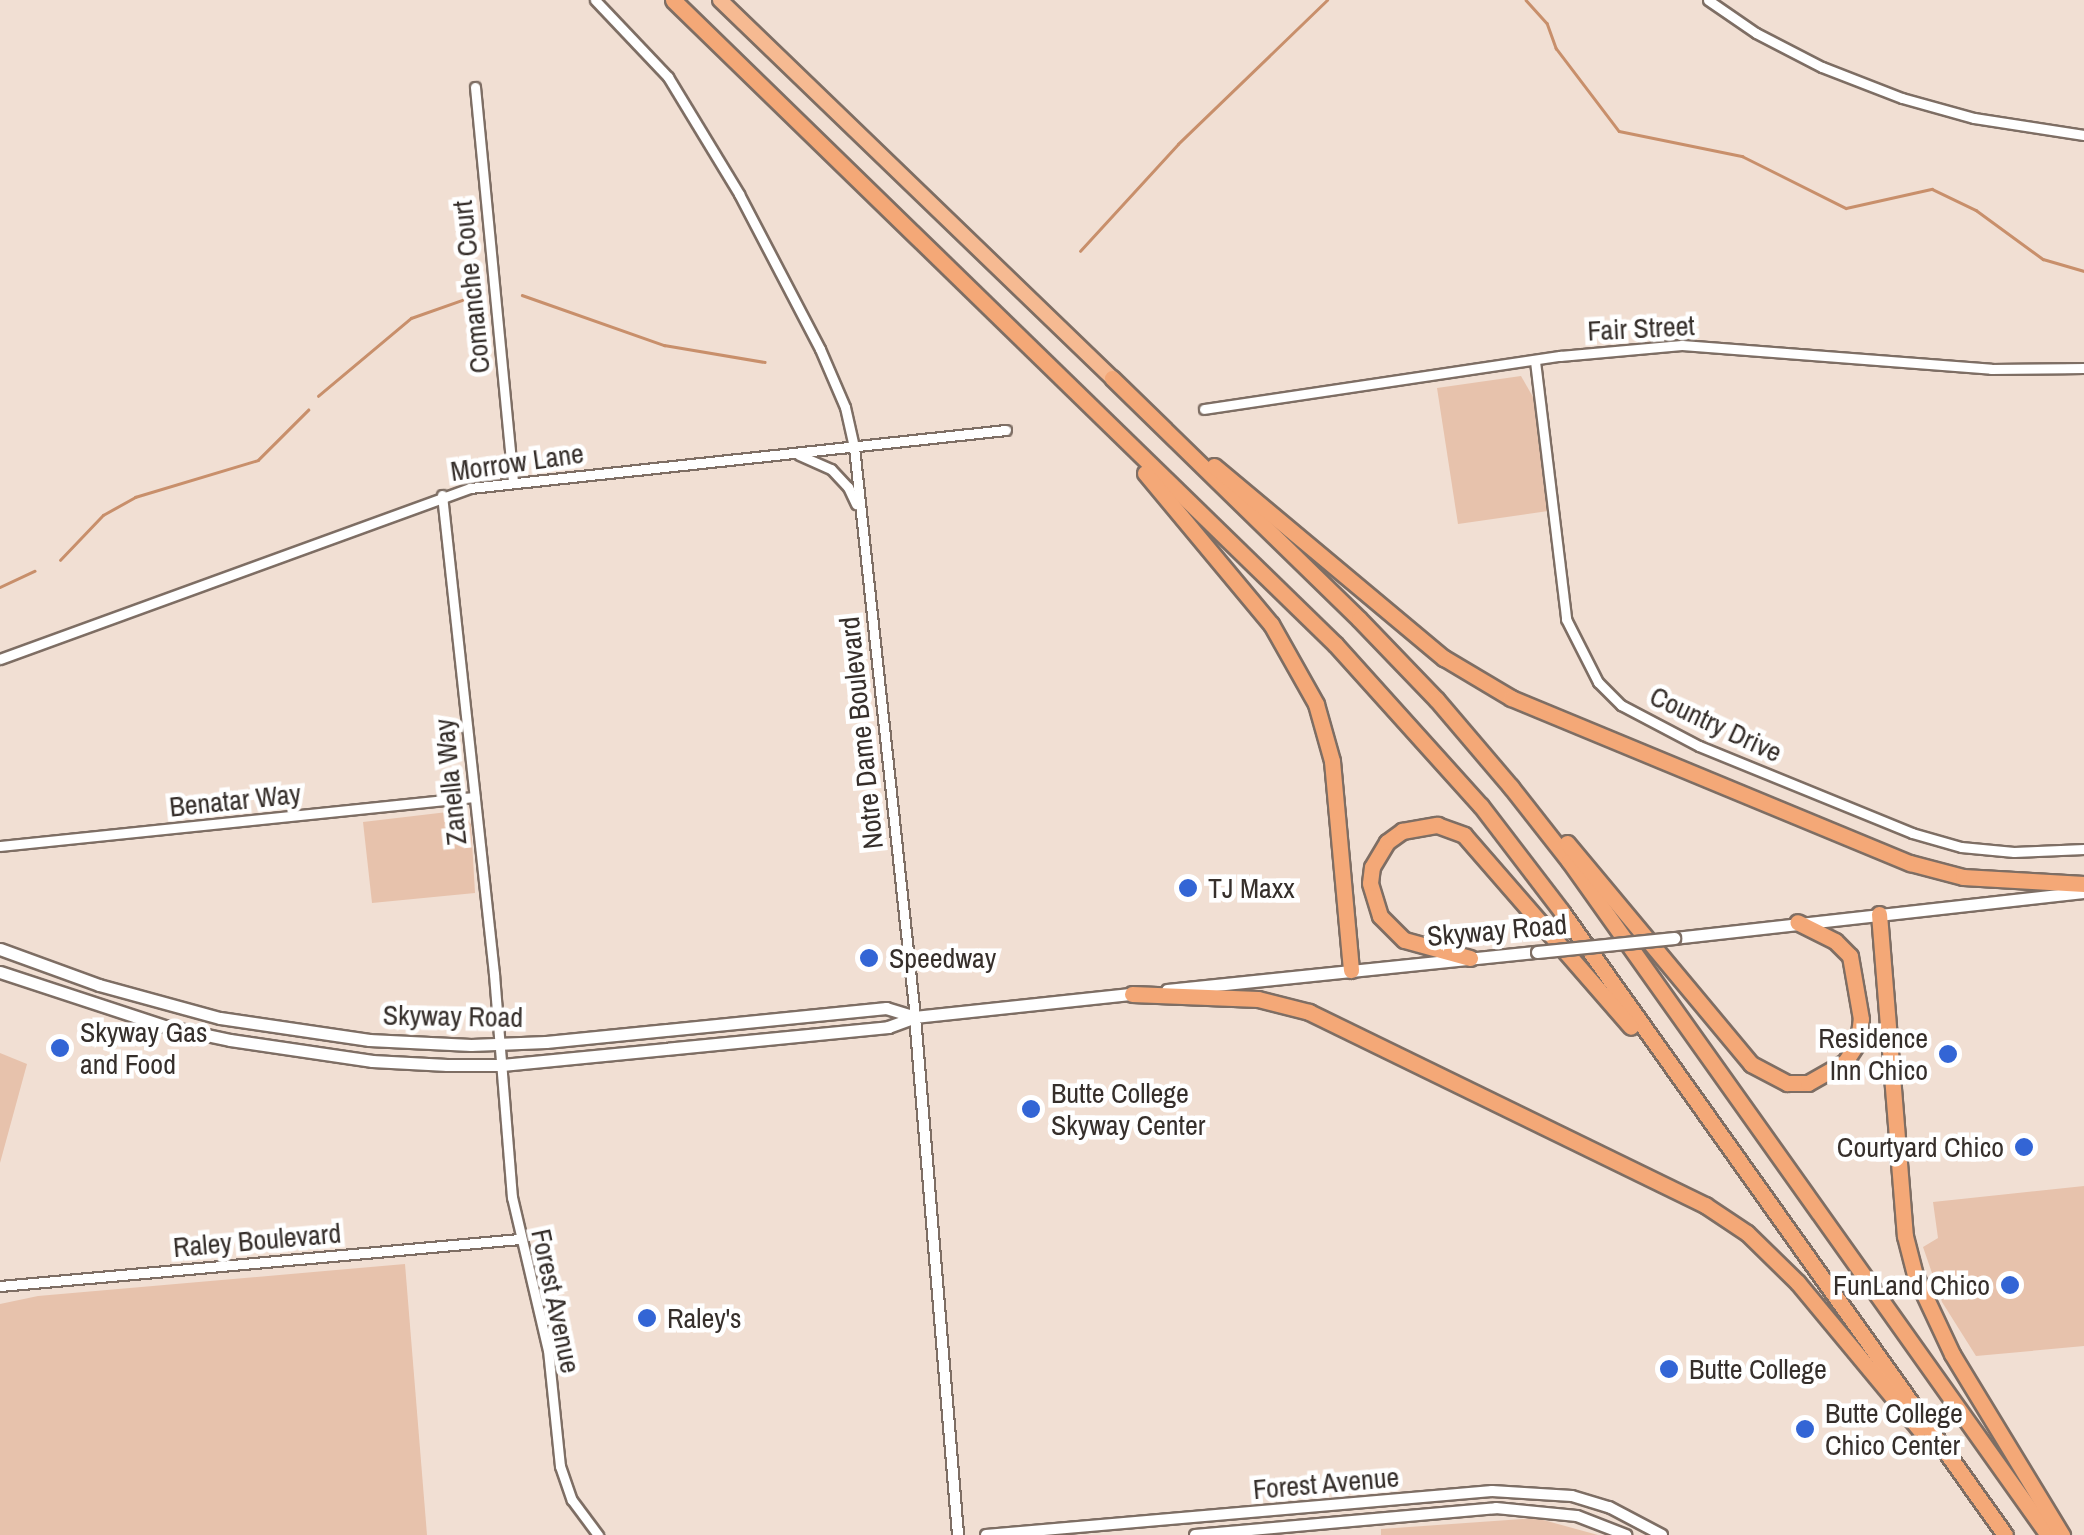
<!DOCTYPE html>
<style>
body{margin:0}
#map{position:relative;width:2084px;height:1535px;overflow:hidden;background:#f1dfd3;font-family:"Archivo Narrow",sans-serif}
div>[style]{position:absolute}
.green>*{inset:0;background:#e7c2ac}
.stream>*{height:2.5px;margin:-1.25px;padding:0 1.25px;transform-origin:1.25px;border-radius:1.25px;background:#c88f6b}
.roads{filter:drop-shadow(2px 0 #7e6e64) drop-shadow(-2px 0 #7e6e64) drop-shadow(0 2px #7e6e64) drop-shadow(0 -2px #7e6e64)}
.minor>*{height:9px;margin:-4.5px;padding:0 4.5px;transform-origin:4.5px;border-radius:4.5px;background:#fff}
.tertiary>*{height:10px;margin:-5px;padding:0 5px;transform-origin:5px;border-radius:5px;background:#fff}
.secondary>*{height:11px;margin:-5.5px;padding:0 5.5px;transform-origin:5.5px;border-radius:5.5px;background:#fff}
.trunk>*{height:14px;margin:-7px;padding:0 7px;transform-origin:7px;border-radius:7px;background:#f6ba92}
.motorway>*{height:15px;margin:-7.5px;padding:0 7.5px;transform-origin:7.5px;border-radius:7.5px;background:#f4a877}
.bridges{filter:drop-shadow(2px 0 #7e6e64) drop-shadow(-2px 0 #7e6e64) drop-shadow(0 2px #7e6e64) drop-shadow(0 -2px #7e6e64)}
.secondary-bridge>*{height:11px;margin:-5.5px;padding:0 5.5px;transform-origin:5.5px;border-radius:5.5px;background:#fff}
.dots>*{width:28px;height:28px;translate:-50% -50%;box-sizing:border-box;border:5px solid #fff;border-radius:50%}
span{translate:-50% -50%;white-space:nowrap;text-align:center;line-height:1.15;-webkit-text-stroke:9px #fff;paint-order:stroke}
.street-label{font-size:28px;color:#362f2b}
.poi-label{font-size:28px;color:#362f2b}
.left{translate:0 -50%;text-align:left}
.right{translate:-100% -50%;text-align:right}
</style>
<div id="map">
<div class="green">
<div style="clip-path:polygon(1521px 376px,1533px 397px,1548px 511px,1458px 524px,1437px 388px)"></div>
<div style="clip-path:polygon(456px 811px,471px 824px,475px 893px,372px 903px,363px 822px)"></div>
<div style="clip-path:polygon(0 1053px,27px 1064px,0 1163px)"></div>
<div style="clip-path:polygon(2084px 1186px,2084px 1346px,1976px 1356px,1942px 1302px,1923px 1247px,1938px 1238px,1933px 1202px)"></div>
<div style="clip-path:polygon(405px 1264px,427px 1535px,0 1535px,0 1304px,38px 1296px)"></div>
<div style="clip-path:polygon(1536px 1518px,1598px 1535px,1381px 1535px,1381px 1529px)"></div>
</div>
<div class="stream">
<div style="left:1526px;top:0;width:31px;rotate:48deg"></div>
<div style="left:1547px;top:23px;width:27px;rotate:70deg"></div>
<div style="left:1556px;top:48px;width:104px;rotate:52.8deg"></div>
<div style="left:1619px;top:131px;width:126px;rotate:11.5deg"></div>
<div style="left:1742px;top:156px;width:116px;rotate:26.6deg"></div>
<div style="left:1846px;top:208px;width:88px;rotate:-12.5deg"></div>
<div style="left:1932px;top:189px;width:49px;rotate:25.5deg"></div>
<div style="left:1976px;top:210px;width:83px;rotate:36.2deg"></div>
<div style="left:2043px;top:259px;width:43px;rotate:16.3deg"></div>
<div style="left:1080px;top:251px;width:145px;rotate:-47.5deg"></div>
<div style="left:1178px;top:144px;width:207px;rotate:-44deg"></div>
<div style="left:522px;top:295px;width:151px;rotate:19.4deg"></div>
<div style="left:664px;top:345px;width:102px;rotate:9.6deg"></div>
<div style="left:318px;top:396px;width:121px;rotate:-40deg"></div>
<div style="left:411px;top:318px;width:54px;rotate:-19.4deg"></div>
<div style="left:60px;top:560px;width:62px;rotate:-46.3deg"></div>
<div style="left:103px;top:515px;width:37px;rotate:-29deg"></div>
<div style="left:135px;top:497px;width:128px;rotate:-16.7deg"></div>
<div style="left:258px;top:460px;width:71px;rotate:-45deg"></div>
<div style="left:0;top:587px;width:38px;rotate:-25deg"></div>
</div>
<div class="roads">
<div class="minor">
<div style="left:595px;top:0;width:106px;rotate:46.5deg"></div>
<div style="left:668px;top:77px;width:137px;rotate:58.7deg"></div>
<div style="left:739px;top:194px;width:175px;rotate:62.4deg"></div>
<div style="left:820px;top:349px;width:63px;rotate:66.7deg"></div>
<div style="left:845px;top:407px;width:41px;rotate:77.3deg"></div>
<div style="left:854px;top:447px;width:573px;rotate:83.89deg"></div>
<div style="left:1708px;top:0;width:58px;rotate:34.5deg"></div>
<div style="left:1756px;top:33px;width:74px;rotate:27.3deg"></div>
<div style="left:1822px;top:67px;width:86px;rotate:21.2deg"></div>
<div style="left:1902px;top:98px;width:75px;rotate:15.5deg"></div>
<div style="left:1974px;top:118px;width:111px;rotate:8.8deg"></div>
<div style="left:475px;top:87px;width:397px;rotate:84.5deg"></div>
<div style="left:1535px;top:361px;width:260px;rotate:83.1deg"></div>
<div style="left:1566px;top:619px;width:71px;rotate:63.1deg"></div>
<div style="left:1598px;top:682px;width:33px;rotate:45deg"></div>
<div style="left:1621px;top:705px;width:88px;rotate:27.7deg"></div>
<div style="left:1699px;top:746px;width:230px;rotate:22.2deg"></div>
<div style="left:1912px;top:833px;width:51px;rotate:15.9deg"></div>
<div style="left:1961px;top:847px;width:53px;rotate:5.4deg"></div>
<div style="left:2014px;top:852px;width:70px;rotate:-2.5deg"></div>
<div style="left:1204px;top:409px;width:360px;rotate:-8.5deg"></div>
<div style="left:1560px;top:356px;width:122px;rotate:-5.2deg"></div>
<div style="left:1682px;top:345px;width:310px;rotate:4.4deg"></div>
<div style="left:1991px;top:369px;width:93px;rotate:-0.6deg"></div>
<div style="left:799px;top:455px;width:35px;rotate:24deg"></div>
<div style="left:831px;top:469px;width:25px;rotate:47deg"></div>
<div style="left:848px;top:487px;width:19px;rotate:65deg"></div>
<div style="left:442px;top:495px;width:482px;rotate:83.8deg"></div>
<div style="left:494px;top:974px;width:224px;rotate:85.4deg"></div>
<div style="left:512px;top:1197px;width:157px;rotate:76.8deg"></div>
<div style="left:548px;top:1350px;width:117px;rotate:84.1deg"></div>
<div style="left:560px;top:1466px;width:36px;rotate:71deg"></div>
<div style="left:572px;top:1500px;width:44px;rotate:53.4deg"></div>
<div style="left:0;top:659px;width:500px;rotate:-19.99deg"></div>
<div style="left:470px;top:488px;width:539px;rotate:-6.18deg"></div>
<div style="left:0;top:846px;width:477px;rotate:-5.9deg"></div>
<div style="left:0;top:1286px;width:521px;rotate:-5.17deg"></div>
</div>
<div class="tertiary">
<div style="left:915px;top:1017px;width:520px;rotate:85.25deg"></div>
<div style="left:986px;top:1535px;width:508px;rotate:-4.97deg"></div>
<div style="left:1492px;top:1491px;width:80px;rotate:3.6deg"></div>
<div style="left:1572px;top:1496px;width:39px;rotate:17deg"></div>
<div style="left:1609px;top:1507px;width:60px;rotate:27.8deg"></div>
<div style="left:1195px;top:1535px;width:302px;rotate:-5.1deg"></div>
<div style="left:1496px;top:1508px;width:81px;rotate:5.6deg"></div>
<div style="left:1577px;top:1516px;width:53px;rotate:21.2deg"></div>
</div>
<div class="secondary">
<div style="left:1674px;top:938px;width:413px;rotate:-6.4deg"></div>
<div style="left:0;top:949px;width:105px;rotate:20deg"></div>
<div style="left:99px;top:985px;width:125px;rotate:15.3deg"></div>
<div style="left:220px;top:1018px;width:151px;rotate:8.4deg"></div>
<div style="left:369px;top:1040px;width:102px;rotate:2.8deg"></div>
<div style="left:471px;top:1045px;width:75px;rotate:-2.3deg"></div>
<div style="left:546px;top:1042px;width:342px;rotate:-5.7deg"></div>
<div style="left:886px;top:1008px;width:30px;rotate:17deg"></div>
<div style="left:0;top:972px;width:173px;rotate:18.2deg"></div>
<div style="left:164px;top:1026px;width:67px;rotate:12deg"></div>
<div style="left:230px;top:1040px;width:144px;rotate:8.4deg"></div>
<div style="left:372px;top:1061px;width:75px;rotate:3.1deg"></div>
<div style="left:447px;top:1065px;width:55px"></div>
<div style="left:502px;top:1065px;width:388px;rotate:-5.6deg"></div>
<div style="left:888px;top:1027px;width:29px;rotate:-20deg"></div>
<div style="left:915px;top:1017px;width:225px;rotate:-6.1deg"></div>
<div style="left:1167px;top:990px;width:372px;rotate:-5.9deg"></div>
</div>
<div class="trunk">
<div style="left:720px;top:0;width:545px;rotate:43.96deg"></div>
</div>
<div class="motorway">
<div style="left:673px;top:0;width:924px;rotate:44.21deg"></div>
<div style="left:1335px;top:644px;width:218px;rotate:48deg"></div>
<div style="left:1481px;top:806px;width:133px;rotate:52.6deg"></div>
<div style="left:1562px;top:912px;width:764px;rotate:54.58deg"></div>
<div style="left:1112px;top:378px;width:345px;rotate:44.3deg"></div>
<div style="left:1359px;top:619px;width:112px;rotate:46.1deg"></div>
<div style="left:1437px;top:700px;width:114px;rotate:49.6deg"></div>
<div style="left:1511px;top:787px;width:94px;rotate:51.9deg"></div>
<div style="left:1569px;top:861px;width:827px;rotate:54.6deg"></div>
<div style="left:1214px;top:466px;width:300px;rotate:39.9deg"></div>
<div style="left:1444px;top:658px;width:78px;rotate:30.8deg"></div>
<div style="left:1511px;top:698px;width:432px;rotate:22.5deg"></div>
<div style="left:1910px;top:863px;width:55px;rotate:14.8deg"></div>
<div style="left:1963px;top:877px;width:121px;rotate:3.3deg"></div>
<div style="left:1145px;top:473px;width:197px;rotate:50.2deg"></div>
<div style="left:1271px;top:624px;width:92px;rotate:60.6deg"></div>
<div style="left:1316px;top:704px;width:59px;rotate:74.3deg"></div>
<div style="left:1332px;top:761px;width:210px;rotate:84.8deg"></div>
<div style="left:1567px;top:843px;width:288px;rotate:50.2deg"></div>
<div style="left:1751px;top:1064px;width:41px;rotate:27.8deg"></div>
<div style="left:1787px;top:1083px;width:21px"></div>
<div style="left:1808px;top:1083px;width:43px;rotate:-29.6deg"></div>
<div style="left:1845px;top:1062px;width:24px;rotate:-57deg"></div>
<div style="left:1858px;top:1042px;width:23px;rotate:-83deg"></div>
<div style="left:1861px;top:1019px;width:64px;rotate:-99.9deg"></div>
<div style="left:1850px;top:956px;width:21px;rotate:-135deg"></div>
<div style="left:1835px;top:941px;width:42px;rotate:-153.4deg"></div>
<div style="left:1879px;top:914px;width:323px;rotate:85.4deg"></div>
<div style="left:1905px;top:1236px;width:40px;rotate:75.6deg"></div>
<div style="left:1915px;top:1275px;width:87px;rotate:64.9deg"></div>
<div style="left:1952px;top:1354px;width:212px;rotate:58.7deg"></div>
<div style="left:1470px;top:958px;width:68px;rotate:-164.7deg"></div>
<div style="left:1404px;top:940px;width:34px;rotate:-135deg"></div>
<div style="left:1380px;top:916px;width:34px;rotate:-107deg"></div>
<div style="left:1370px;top:883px;width:16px;rotate:-83deg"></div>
<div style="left:1372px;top:867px;width:29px;rotate:-59deg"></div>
<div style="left:1387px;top:842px;width:19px;rotate:-36deg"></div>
<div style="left:1402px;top:831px;width:36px;rotate:-10deg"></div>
<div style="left:1437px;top:825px;width:29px;rotate:20deg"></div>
<div style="left:1464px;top:835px;width:254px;rotate:49deg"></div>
<div style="left:1132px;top:994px;width:126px;rotate:2.3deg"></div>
<div style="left:1258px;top:999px;width:53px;rotate:14.3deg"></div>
<div style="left:1309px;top:1012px;width:441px;rotate:26deg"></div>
<div style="left:1705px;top:1205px;width:50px;rotate:33.7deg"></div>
<div style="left:1747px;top:1233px;width:71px;rotate:44.4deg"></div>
<div style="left:1798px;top:1283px;width:190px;rotate:50.3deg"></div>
</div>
</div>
<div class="bridges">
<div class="secondary-bridge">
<div style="left:1537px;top:952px;width:138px;rotate:-5.8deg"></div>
</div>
</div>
<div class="dots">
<div style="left:1188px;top:888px;background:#3365d5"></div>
<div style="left:869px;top:958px;background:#3365d5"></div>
<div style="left:60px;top:1048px;background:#3365d5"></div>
<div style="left:1948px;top:1054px;background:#3365d5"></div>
<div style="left:1031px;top:1109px;background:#3365d5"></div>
<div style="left:2024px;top:1147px;background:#3365d5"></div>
<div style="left:2010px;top:1285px;background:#3365d5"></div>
<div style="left:647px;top:1318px;background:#3365d5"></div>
<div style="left:1669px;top:1369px;background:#3365d5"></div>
<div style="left:1805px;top:1429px;background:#3365d5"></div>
</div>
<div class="street-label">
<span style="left:471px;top:287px;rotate:-96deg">Comanche Court</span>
<span style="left:1641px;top:328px;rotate:-3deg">Fair Street</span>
<span style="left:517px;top:462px;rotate:-8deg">Morrow Lane</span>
<span style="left:1716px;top:724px;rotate:25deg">Country Drive</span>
<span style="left:861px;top:733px;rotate:-96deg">Notre Dame Boulevard</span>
<span style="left:450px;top:782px;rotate:-96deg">Zanella Way</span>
<span style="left:235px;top:800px;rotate:-6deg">Benatar Way</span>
<span style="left:1497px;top:930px;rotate:-5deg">Skyway Road</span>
<span style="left:453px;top:1016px;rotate:1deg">Skyway Road</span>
<span style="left:257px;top:1240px;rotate:-5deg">Raley Boulevard</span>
<span style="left:556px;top:1301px;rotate:78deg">Forest Avenue</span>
<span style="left:1326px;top:1483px;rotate:-5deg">Forest Avenue</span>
</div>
<div class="poi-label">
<span class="left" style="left:1208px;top:888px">TJ Maxx</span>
<span class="left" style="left:889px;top:958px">Speedway</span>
<span class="left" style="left:80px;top:1048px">Skyway Gas<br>and Food</span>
<span class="right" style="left:1928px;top:1054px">Residence<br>Inn Chico</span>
<span class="left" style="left:1051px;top:1109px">Butte College<br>Skyway Center</span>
<span class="right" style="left:2004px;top:1147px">Courtyard Chico</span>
<span class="right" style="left:1990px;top:1285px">FunLand Chico</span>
<span class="left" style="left:667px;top:1318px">Raley's</span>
<span class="left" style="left:1689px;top:1369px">Butte College</span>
<span class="left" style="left:1825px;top:1429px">Butte College<br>Chico Center</span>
</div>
</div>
